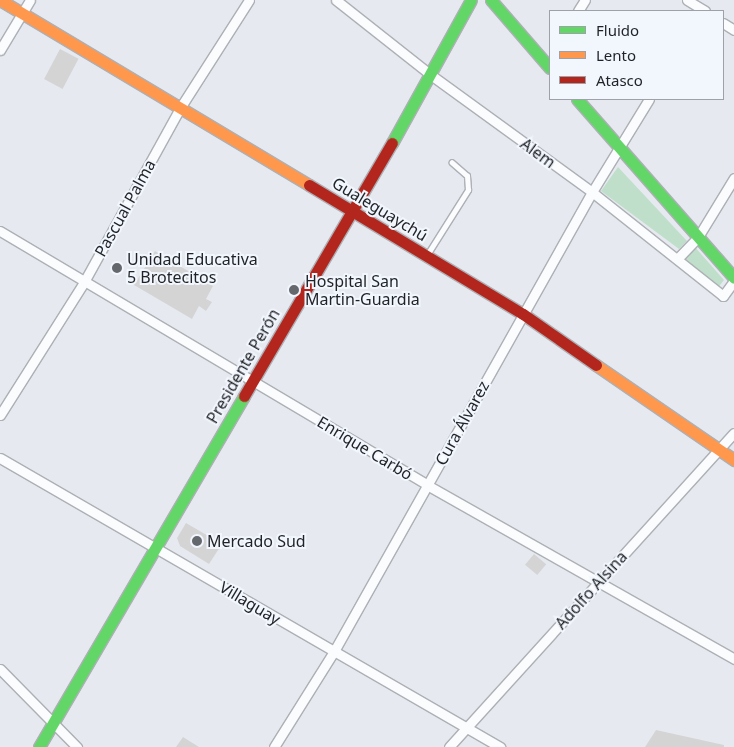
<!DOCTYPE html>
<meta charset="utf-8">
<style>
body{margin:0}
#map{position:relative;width:734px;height:747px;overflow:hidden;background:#e6eaf0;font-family:"Noto Sans",sans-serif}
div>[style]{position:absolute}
.green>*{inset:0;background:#c0dfca}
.building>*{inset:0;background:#d4d4d5;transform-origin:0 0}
.roads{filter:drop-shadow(1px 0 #adb0b5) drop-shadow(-1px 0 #adb0b5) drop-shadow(0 1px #adb0b5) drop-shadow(0 -1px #adb0b5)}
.lane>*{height:4.5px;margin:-2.25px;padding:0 2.25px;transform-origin:2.25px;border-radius:2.25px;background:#fbfcfd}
.street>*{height:9px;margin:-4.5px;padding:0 4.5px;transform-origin:4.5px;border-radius:4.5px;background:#fbfcfd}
.fast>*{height:11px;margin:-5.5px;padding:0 5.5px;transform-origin:5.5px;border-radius:5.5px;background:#63d668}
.slow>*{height:11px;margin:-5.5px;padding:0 5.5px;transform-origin:5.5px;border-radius:5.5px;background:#ff974d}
.jam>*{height:11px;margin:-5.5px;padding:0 5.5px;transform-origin:5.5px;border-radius:5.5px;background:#b3261e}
.dots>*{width:14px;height:14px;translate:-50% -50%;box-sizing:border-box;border:2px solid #f2f6fd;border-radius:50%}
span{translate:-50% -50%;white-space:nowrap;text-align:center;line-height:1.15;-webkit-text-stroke:4px #f2f6fd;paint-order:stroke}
.street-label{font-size:16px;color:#1f2226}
.poi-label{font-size:16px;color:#1f2226}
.left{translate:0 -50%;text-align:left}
.legend{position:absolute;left:549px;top:10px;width:175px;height:90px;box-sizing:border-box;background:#f2f6fd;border:1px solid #9ea1a7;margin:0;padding:6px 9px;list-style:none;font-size:15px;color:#1f2226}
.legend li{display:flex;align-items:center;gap:10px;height:25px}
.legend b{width:25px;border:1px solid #9ea1a7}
</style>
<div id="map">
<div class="green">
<div style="clip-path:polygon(618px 167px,687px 241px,679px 249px,601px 191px)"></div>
<div style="clip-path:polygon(694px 246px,724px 280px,717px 289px,684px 263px)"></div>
</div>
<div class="building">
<div style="left:60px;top:49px;width:21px;height:34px;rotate:28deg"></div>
<div style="clip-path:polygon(155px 251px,213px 286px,206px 299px,212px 302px,206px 311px,199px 306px,192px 319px,134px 285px)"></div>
<div style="clip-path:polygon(186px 523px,222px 544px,209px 564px,180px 546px,177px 538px)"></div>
<div style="left:534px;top:554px;width:16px;height:14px;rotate:40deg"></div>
<div style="clip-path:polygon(656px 730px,724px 745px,724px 747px,645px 747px)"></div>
<div style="clip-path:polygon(183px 737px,199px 747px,176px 747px)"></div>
</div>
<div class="roads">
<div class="lane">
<div style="left:427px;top:255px;width:77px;rotate:-57.8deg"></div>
<div style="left:468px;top:190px;width:14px;rotate:-94deg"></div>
<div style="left:467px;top:176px;width:20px;rotate:-139deg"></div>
</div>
<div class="street">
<div style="left:336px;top:0;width:121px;rotate:38.3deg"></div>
<div style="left:431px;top:75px;width:199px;rotate:36deg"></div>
<div style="left:592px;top:192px;width:167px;rotate:38.4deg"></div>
<div style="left:723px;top:296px;width:19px;rotate:-54deg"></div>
<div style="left:687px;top:0;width:21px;rotate:31deg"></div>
<div style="left:578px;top:11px;width:13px;rotate:-58deg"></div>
<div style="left:723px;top:23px;width:13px;rotate:32deg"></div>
<div style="left:0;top:50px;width:58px;rotate:-59deg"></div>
<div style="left:0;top:231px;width:497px;rotate:30.7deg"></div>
<div style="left:427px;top:485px;width:353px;rotate:29.5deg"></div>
<div style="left:678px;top:258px;width:29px;rotate:-46deg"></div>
<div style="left:698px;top:237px;width:69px;rotate:-58.6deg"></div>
<div style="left:0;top:415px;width:157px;rotate:-57.7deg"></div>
<div style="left:84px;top:282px;width:199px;rotate:-61.1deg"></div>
<div style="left:180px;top:108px;width:128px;rotate:-57.4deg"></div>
<div style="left:0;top:458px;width:578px;rotate:30.03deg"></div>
<div style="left:0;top:669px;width:110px;rotate:45.4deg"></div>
<div style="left:274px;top:747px;width:111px;rotate:-57.9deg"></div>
<div style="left:333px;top:653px;width:529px;rotate:-60.67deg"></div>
<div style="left:592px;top:192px;width:109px;rotate:-58.5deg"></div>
<div style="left:449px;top:747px;width:424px;rotate:-47.8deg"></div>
</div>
<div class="fast">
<div style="left:491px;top:0;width:90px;rotate:49.1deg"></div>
<div style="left:577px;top:99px;width:238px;rotate:48.7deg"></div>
<div style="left:392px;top:143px;width:163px;rotate:-61.1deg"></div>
<div style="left:39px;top:747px;width:406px;rotate:-59.7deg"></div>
</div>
<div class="slow">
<div style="left:0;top:0;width:360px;rotate:30.9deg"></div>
<div style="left:596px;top:365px;width:168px;rotate:34.5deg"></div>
</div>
<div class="jam">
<div style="left:309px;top:185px;width:250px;rotate:31.1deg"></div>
<div style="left:523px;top:314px;width:89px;rotate:34.9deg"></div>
<div style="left:244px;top:396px;width:293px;rotate:-59.7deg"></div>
</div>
</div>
<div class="dots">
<div style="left:117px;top:268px;background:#65686d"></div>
<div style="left:294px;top:290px;background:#65686d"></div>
<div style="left:197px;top:541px;background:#65686d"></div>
</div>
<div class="street-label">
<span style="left:538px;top:153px;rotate:36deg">Alem</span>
<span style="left:125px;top:208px;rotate:-61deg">Pascual Palma</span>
<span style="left:380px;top:209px;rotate:31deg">Gualeguaychú</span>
<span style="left:243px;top:366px;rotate:-60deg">Presidente Perón</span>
<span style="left:462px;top:423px;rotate:-61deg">Cura Álvarez</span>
<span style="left:365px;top:448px;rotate:31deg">Enrique Carbó</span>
<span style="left:591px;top:590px;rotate:-48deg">Adolfo Alsina</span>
<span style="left:250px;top:603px;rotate:31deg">Villaguay</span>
</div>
<div class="poi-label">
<span class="left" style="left:127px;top:268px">Unidad Educativa<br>5 Brotecitos</span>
<span class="left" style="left:305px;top:290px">Hospital San<br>Martin-Guardia</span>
<span class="left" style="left:207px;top:541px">Mercado Sud</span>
</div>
<ul class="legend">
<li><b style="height:6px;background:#63d668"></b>Fluido</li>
<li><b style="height:6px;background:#ff974d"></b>Lento</li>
<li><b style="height:6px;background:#b3261e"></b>Atasco</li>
</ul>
</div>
